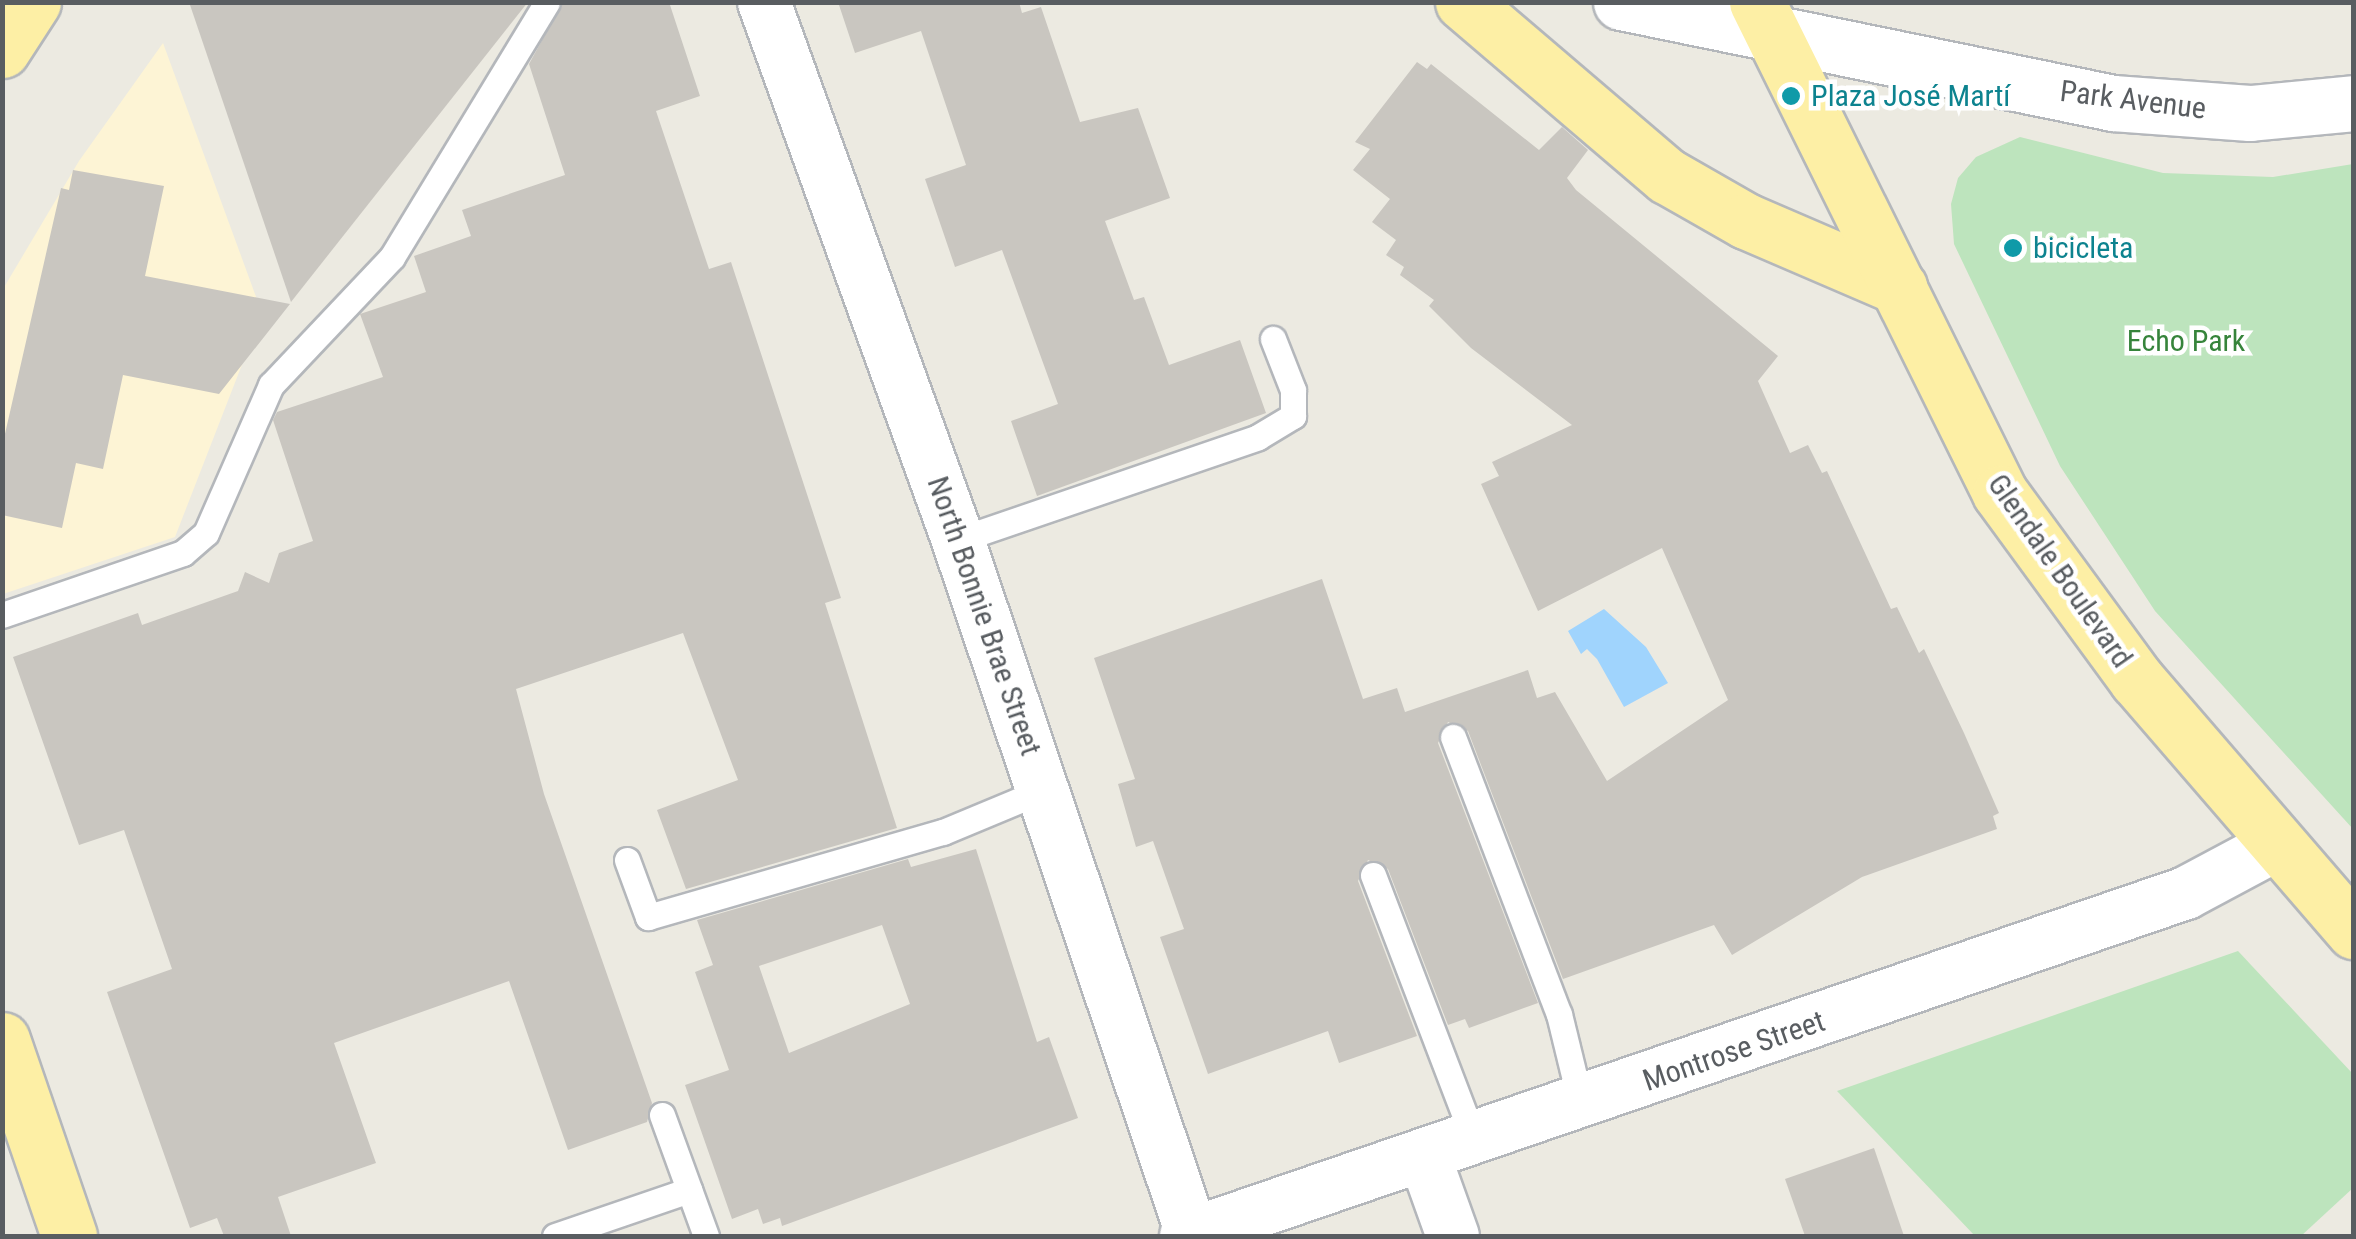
<!DOCTYPE html>
<meta charset="utf-8">
<style>
body{margin:0}
#map{position:relative;width:2356px;height:1239px;overflow:hidden;background:#eceae1;font-family:"Roboto Condensed",sans-serif}
div>[style]{position:absolute}
.commercial>*{inset:0;background:#fdf4d5}
.green>*{inset:0;background:#bde4bd}
.water>*{inset:0;background:#a0d4fd}
.building>*{inset:0;background:#c9c6c0}
.roads{filter:drop-shadow(2px 0 #b4b7bb) drop-shadow(-2px 0 #b4b7bb) drop-shadow(0 2px #b4b7bb) drop-shadow(0 -2px #b4b7bb)}
.service>*{height:25px;margin:-12.5px;padding:0 12.5px;transform-origin:12.5px;border-radius:12.5px;background:#fff}
.minor>*{height:52px;margin:-26px;padding:0 26px;transform-origin:26px;border-radius:26px;background:#fff}
.tertiary>*{height:55px;margin:-27.5px;padding:0 27.5px;transform-origin:27.5px;border-radius:27.5px;background:#fff}
.primary>*{height:55px;margin:-27.5px;padding:0 27.5px;transform-origin:27.5px;border-radius:27.5px;background:#fdefa5}
.dots>*{width:28px;height:28px;translate:-50% -50%;box-sizing:border-box;border:5px solid #fff;border-radius:50%}
span{translate:-50% -50%;white-space:nowrap;text-align:center;line-height:1.15;-webkit-text-stroke:9px #fff;paint-order:stroke}
.culture-label{font-size:30px;color:#0d838f}
.left{translate:0 -50%;text-align:left}
.street-label{font-size:30px;color:#595d61}
.park-label{font-size:30px;color:#36843b}
.frame{position:absolute;inset:0;border:5px solid #595d61;pointer-events:none}
</style>
<div id="map">
<div class="commercial">
<div style="clip-path:polygon(163px 43px,262px 313px,175px 537px,3px 594px,3px 289px,79px 161px)"></div>
</div>
<div class="green">
<div style="clip-path:polygon(2020px 137px,2163px 173px,2273px 177px,2353px 164px,2353px 829px,2155px 611px,2060px 466px,1954px 244px,1951px 204px,1958px 178px,1976px 157px)"></div>
<div style="clip-path:polygon(2238px 951px,2353px 1074px,2353px 1188px,2301px 1236px,1975px 1236px,1837px 1091px)"></div>
</div>
<div class="water">
<div style="clip-path:polygon(1604px 609px,1646px 647px,1668px 683px,1624px 707px,1597px 659px,1587px 649px,1581px 654px,1568px 631px)"></div>
</div>
<div class="building">
<div style="clip-path:polygon(189px 2px,528px 2px,291px 302px)"></div>
<div style="clip-path:polygon(563px 2px,669px 2px,700px 96px,656px 111px,709px 269px,731px 262px,841px 598px,825px 603px,897px 828px,686px 889px,657px 810px,738px 780px,683px 633px,516px 689px,544px 794px,652px 1103px,647px 1122px,568px 1150px,509px 981px,334px 1043px,376px 1163px,278px 1197px,291px 1236px,224px 1236px,217px 1218px,190px 1228px,107px 992px,172px 969px,124px 830px,79px 845px,13px 657px,138px 613px,142px 625px,238px 591px,245px 572px,269px 583px,279px 553px,313px 541px,273px 420px,277px 412px,383px 377px,360px 314px,426px 292px,414px 256px,471px 236px,462px 210px,565px 175px,529px 64px)"></div>
<div style="clip-path:polygon(838px 2px,1019px 2px,1022px 13px,1041px 7px,1080px 122px,1138px 108px,1170px 198px,1105px 221px,1134px 300px,1144px 297px,1169px 365px,1240px 340px,1266px 413px,1037px 496px,1011px 421px,1058px 404px,1002px 250px,955px 267px,925px 179px,966px 165px,921px 31px,855px 53px)"></div>
<div style="clip-path:polygon(1417px 62px,1427px 69px,1431px 64px,1539px 150px,1562px 127px,1588px 150px,1567px 178px,1576px 190px,1778px 356px,1758px 381px,1790px 453px,1808px 445px,1822px 473px,1827px 471px,1891px 609px,1897px 607px,1919px 653px,1924px 649px,1964px 733px,1999px 813px,1993px 816px,1997px 829px,1862px 877px,1732px 955px,1714px 925px,1563px 979px,1468px 731px,1448px 722px,1438px 743px,1538px 1003px,1469px 1028px,1465px 1019px,1448px 1025px,1388px 869px,1368px 860px,1358px 881px,1417px 1036px,1339px 1063px,1328px 1031px,1208px 1074px,1160px 937px,1184px 929px,1153px 841px,1136px 847px,1118px 784px,1135px 779px,1094px 658px,1322px 579px,1363px 699px,1397px 688px,1405px 712px,1528px 670px,1537px 698px,1555px 692px,1607px 781px,1728px 700px,1662px 548px,1538px 611px,1481px 484px,1499px 476px,1492px 462px,1572px 425px,1471px 348px,1429px 306px,1434px 300px,1400px 275px,1404px 267px,1386px 255px,1396px 240px,1372px 222px,1390px 199px,1353px 170px,1370px 149px,1355px 142px)"></div>
<div style="clip-path:polygon(73px 170px,164px 186px,145px 276px,290px 304px,219px 394px,123px 375px,103px 469px,76px 463px,62px 528px,2px 515px,2px 447px,61px 188px,69px 190px)"></div>
<div style="clip-path:polygon(evenodd,976px 849px,1037px 1042px,1049px 1037px,1078px 1118px,782px 1226px,780px 1218px,763px 1224px,758px 1209px,732px 1219px,685px 1085px,729px 1070px,695px 972px,713px 965px,697px 920px,908px 859px,911px 867px,976px 849px,882px 925px,910px 1004px,789px 1053px,759px 966px,882px 925px)"></div>
<div style="clip-path:polygon(1874px 1148px,1904px 1236px,1805px 1236px,1785px 1179px)"></div>
</div>
<div class="roads">
<div class="service">
<div style="left:958px;top:540px;width:317px;rotate:-18.9deg"></div>
<div style="left:1258px;top:437px;width:41px;rotate:-31deg"></div>
<div style="left:1293px;top:416px;width:26px;rotate:-90deg"></div>
<div style="left:1293px;top:390px;width:55px;rotate:-111.4deg"></div>
<div style="left:2px;top:615px;width:191px;rotate:-18.9deg"></div>
<div style="left:183px;top:553px;width:30px;rotate:-41deg"></div>
<div style="left:206px;top:533px;width:162px;rotate:-66.3deg"></div>
<div style="left:271px;top:385px;width:176px;rotate:-46.6deg"></div>
<div style="left:392px;top:257px;width:298px;rotate:-58.7deg"></div>
<div style="left:1453px;top:737px;width:297px;rotate:69.1deg"></div>
<div style="left:1559px;top:1014px;width:93px;rotate:76.3deg"></div>
<div style="left:627px;top:860px;width:61px;rotate:69.8deg"></div>
<div style="left:648px;top:917px;width:307px;rotate:-16.1deg"></div>
<div style="left:943px;top:832px;width:109px;rotate:-22.6deg"></div>
<div style="left:1373px;top:875px;width:284px;rotate:69.1deg"></div>
<div style="left:662px;top:1115px;width:129px;rotate:70deg"></div>
<div style="left:555px;top:1236px;width:142px;rotate:-18.9deg"></div>
</div>
<div class="minor">
<div style="left:764px;top:2px;width:572px;rotate:70.17deg"></div>
<div style="left:958px;top:540px;width:732px;rotate:71.37deg"></div>
<div style="left:1425px;top:1158px;width:83px;rotate:70.3deg"></div>
<div style="left:1186px;top:1236px;width:1057px;rotate:-18.93deg"></div>
<div style="left:2186px;top:893px;width:100px;rotate:-28.1deg"></div>
</div>
<div class="tertiary">
<div style="left:1621px;top:2px;width:502px;rotate:11.6deg"></div>
<div style="left:2113px;top:103px;width:137px;rotate:4.2deg"></div>
<div style="left:2250px;top:113px;width:104px;rotate:-5.5deg"></div>
</div>
<div class="primary">
<div style="left:1463px;top:2px;width:268px;rotate:40.5deg"></div>
<div style="left:1667px;top:176px;width:91px;rotate:29.7deg"></div>
<div style="left:1746px;top:221px;width:167px;rotate:23.3deg"></div>
<div style="left:1757px;top:2px;width:548px;rotate:63.67deg"></div>
<div style="left:2000px;top:493px;width:232px;rotate:53.8deg"></div>
<div style="left:2137px;top:680px;width:332px;rotate:49.2deg"></div>
<div style="left:2px;top:50px;width:57px;rotate:-57.1deg"></div>
<div style="left:2px;top:1040px;width:207px;rotate:71.1deg"></div>
</div>
</div>
<div class="dots">
<div style="left:1791px;top:96px;background:#0f9aa8"></div>
<div style="left:2013px;top:248px;background:#0f9aa8"></div>
</div>
<div class="culture-label">
<span class="left" style="left:1811px;top:96px">Plaza José Martí</span>
<span class="left" style="left:2033px;top:248px">bicicleta</span>
</div>
<div class="street-label">
<span style="left:2133px;top:100px;rotate:7deg">Park Avenue</span>
<span style="left:2060px;top:571px;rotate:55deg">Glendale Boulevard</span>
<span style="left:984px;top:616px;rotate:71deg">North Bonnie Brae Street</span>
<span style="left:1734px;top:1051px;rotate:-19deg">Montrose Street</span>
</div>
<div class="park-label">
<span style="left:2186px;top:341px">Echo Park</span>
</div>
<div class="frame"></div>
</div>
